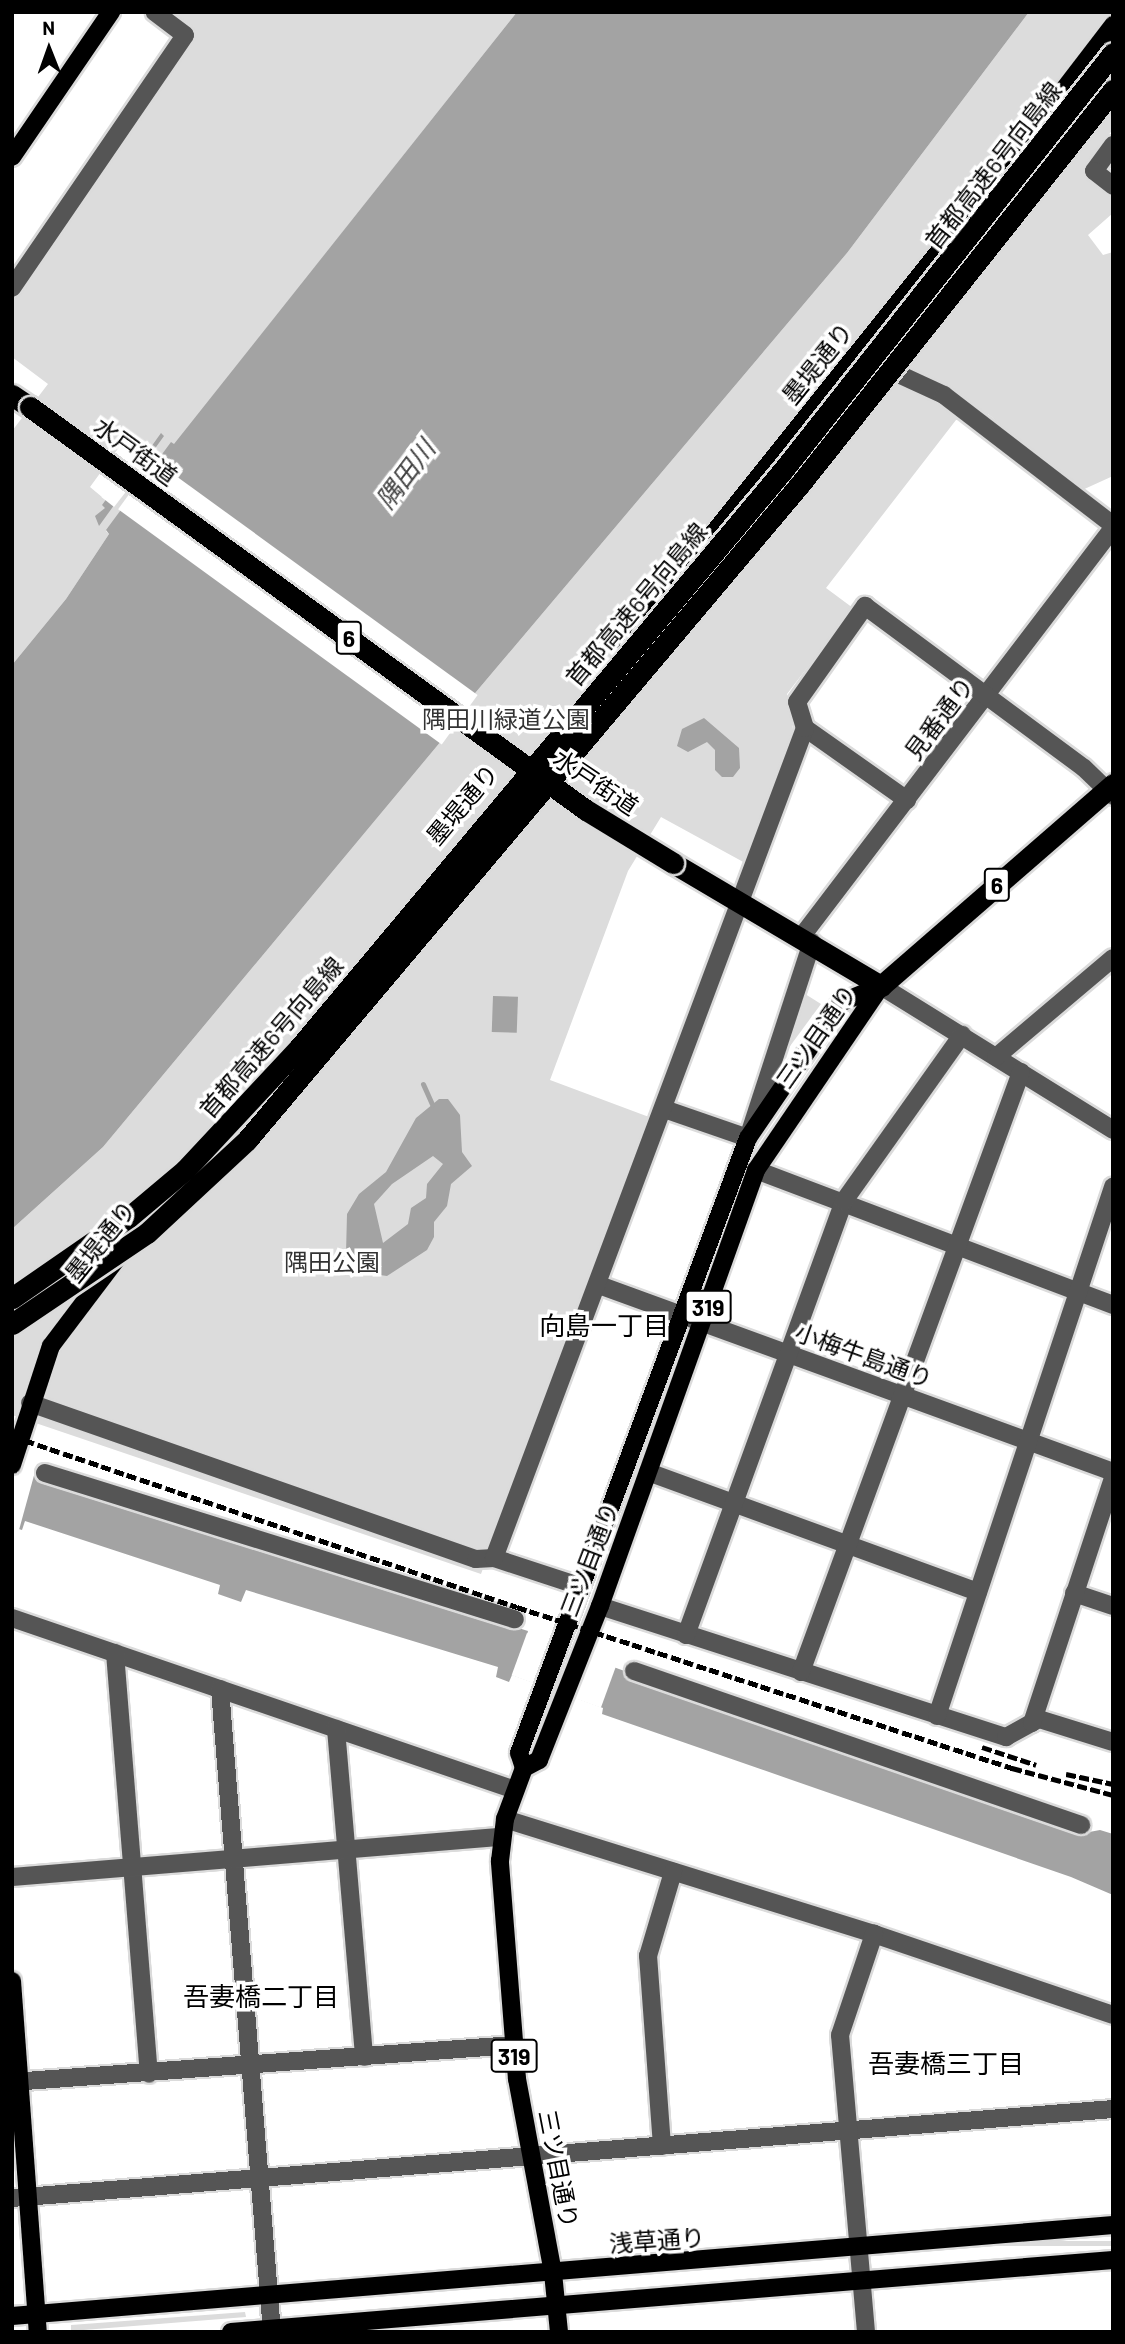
<!DOCTYPE html>
<meta charset="utf-8">
<style>
body{margin:0}
#map{position:relative;width:1125px;height:2344px;overflow:hidden;background:#fff;font-family:Barlow,"Noto Sans JP",sans-serif}
div>[style]{position:absolute}
.green>*{inset:0;background:#dcdcdc;transform-origin:0 0}
.water>*{inset:0;background:#a3a3a3;transform-origin:0 0}
.pier>*{inset:0;background:#fff;transform-origin:0 0}
.stream>*{height:5px;margin:-2.5px;padding:0 2.5px;transform-origin:2.5px;border-radius:2.5px;background:#a3a3a3}
.roads{filter:drop-shadow(2px 0 #dbdbdb) drop-shadow(-2px 0 #dbdbdb) drop-shadow(0 2px #dbdbdb) drop-shadow(0 -2px #dbdbdb)}
.minor>*{height:18px;margin:-9px;padding:0 9px;transform-origin:9px;border-radius:9px;background:#555}
.major>*{height:18px;margin:-9px;padding:0 9px;transform-origin:9px;border-radius:9px;background:#000}
.highway>*{height:21px;margin:-10.5px;padding:0 10.5px;transform-origin:10.5px;border-radius:10.5px;background:#000}
.rail>*{height:5px;margin-top:-2.5px;transform-origin:0;background:repeating-linear-gradient(90deg,#000 0 10px,transparent 0 13.5px)}
.bridges{filter:drop-shadow(2px 0 #dbdbdb) drop-shadow(-2px 0 #dbdbdb) drop-shadow(0 2px #dbdbdb) drop-shadow(0 -2px #dbdbdb)}
.highway-bridge>*{height:21px;margin:-10.5px;padding:0 10.5px;transform-origin:10.5px;border-radius:10.5px;background:#000}
span{translate:-50% -50%;white-space:nowrap;text-align:center;line-height:1.15;-webkit-text-stroke:7px #fff;paint-order:stroke}
.shield-label span{padding:2px 5px;background:#fff;border:2px solid;border-radius:5px;-webkit-text-stroke-width:0}
.shield-label{font-size:23px;color:#000;font-weight:700}
.street-label{font-size:24px;color:#000}
.park-label{font-size:24px;color:#333}
.water-label{font-size:26px;color:#444;font-style:italic}
.neighbourhood-label{font-size:26px;color:#000}
.frame{position:absolute;inset:0;border:14px solid #000;pointer-events:none}
.north{position:absolute;left:14px;top:14px;width:70px;height:70px;-webkit-text-stroke:5px #fff;paint-order:stroke;rotate:359deg;font-size:19px;font-weight:700;line-height:28px;text-align:center;color:#000}
.north::after{content:'';display:block;margin:auto;width:24px;height:32px;background:#000;clip-path:polygon(50% 0,100% 100%,50% 72%,0 100%)}
</style>
<div id="map">
<div class="green">
<div style="clip-path:polygon(evenodd,168px 12px,517px 12px,174px 445px,171px 443px,106px 531px,109px 534px,66px 599px,12px 665px,12px 431px,48px 384px,12px 357px,12px 300px,196px 32px,168px 12px,125px 439px,142px 451px,108px 502px,90px 487px,125px 439px)"></div>
<div style="clip-path:polygon(1029px 12px,1113px 12px,1113px 129px,1092px 158px,1113px 190px,1113px 213px,1088px 235px,1103px 255px,1113px 252px,1113px 476px,1080px 491px,988px 414px,956px 420px,826px 588px,853px 608px,787px 694px,794px 735px,747px 864px,661px 817px,628px 871px,550px 1080px,649px 1117px,481px 1574px,12px 1415px,12px 1229px,103px 1147px,442px 740px,476px 692px,847px 253px)"></div>
<div style="clip-path:polygon(802px 992px,821px 1004px,782px 1057px)"></div>
<div style="left:1113px;top:2241px;width:5px;height:227px;rotate:90deg"></div>
<div style="clip-path:polygon(245px 2312px,246px 2317px,71px 2331px,71px 2325px)"></div>
</div>
<div class="water">
<div style="clip-path:polygon(517px 12px,1029px 12px,847px 253px,476px 692px,442px 740px,103px 1147px,12px 1229px,12px 665px,66px 599px,109px 534px,106px 530px,171px 442px,174px 444px)"></div>
<div style="clip-path:polygon(161px 433px,164px 436px,99px 526px,95px 516px,105px 508px,102px 505px,147px 444px,151px 447px)"></div>
<div style="clip-path:polygon(704px 718px,739px 748px,740px 768px,733px 777px,722px 777px,715px 770px,715px 750px,707px 742px,688px 752px,677px 746px,682px 729px)"></div>
<div style="left:493px;top:996px;width:25px;height:36px;rotate:2deg"></div>
<div style="clip-path:polygon(evenodd,439px 1099px,448px 1099px,460px 1115px,462px 1152px,472px 1166px,451px 1184px,447px 1206px,434px 1222px,434px 1237px,427px 1250px,387px 1276px,359px 1272px,346px 1253px,347px 1214px,359px 1194px,386px 1172px,416px 1118px,439px 1099px,433px 1156px,443px 1164px,427px 1184px,426px 1198px,411px 1208px,408px 1224px,383px 1243px,374px 1204px,392px 1184px,433px 1156px)"></div>
<div style="clip-path:polygon(12px 1456px,44px 1466px,42px 1477px,528px 1631px,527px 1635px,619px 1669px,1084px 1833px,1100px 1830px,1113px 1834px,1113px 1895px,1071px 1877px,602px 1714px,603px 1708px,512px 1675px,509px 1682px,496px 1677px,498px 1667px,246px 1590px,241px 1602px,218px 1594px,220px 1585px,25px 1521px,22px 1530px,12px 1527px)"></div>
</div>
<div class="pier">
<div style="left:139px;top:449px;width:16px;height:61px;rotate:38deg"></div>
<div style="left:154px;top:460px;width:400px;height:61px;rotate:36deg"></div>
<div style="clip-path:polygon(12px 1452px,38px 1461px,19px 1530px,12px 1528px)"></div>
<div style="left:527px;top:1633px;width:95px;height:45px;rotate:20deg"></div>
</div>
<div class="stream">
<div style="left:423px;top:1084px;width:22px;rotate:66deg"></div>
</div>
<div class="roads">
<div class="minor">
<div style="left:1113px;top:145px;width:32px;rotate:126deg"></div>
<div style="left:1094px;top:171px;width:24px;rotate:38deg"></div>
<div style="left:12px;top:288px;width:306px;rotate:-55.6deg"></div>
<div style="left:185px;top:35px;width:38px;rotate:-143deg"></div>
<div style="left:881px;top:366px;width:69px;rotate:24.7deg"></div>
<div style="left:944px;top:395px;width:213px;rotate:37.6deg"></div>
<div style="left:805px;top:728px;width:125px;rotate:35.2deg"></div>
<div style="left:802px;top:936px;width:513px;rotate:-52.68deg"></div>
<div style="left:881px;top:986px;width:273px;rotate:31.8deg"></div>
<div style="left:996px;top:1057px;width:153px;rotate:-40.2deg"></div>
<div style="left:664px;top:1109px;width:89px;rotate:19deg"></div>
<div style="left:748px;top:1138px;width:206px;rotate:-71.9deg"></div>
<div style="left:756px;top:1170px;width:382px;rotate:20.7deg"></div>
<div style="left:599px;top:1285px;width:547px;rotate:19.99deg"></div>
<div style="left:30px;top:1403px;width:472px;rotate:19.3deg"></div>
<div style="left:476px;top:1559px;width:18px;rotate:-3deg"></div>
<div style="left:494px;top:1558px;width:89px;rotate:18.2deg"></div>
<div style="left:648px;top:1472px;width:351px;rotate:20deg"></div>
<div style="left:45px;top:1473px;width:492px;rotate:17.3deg"></div>
<div style="left:494px;top:1558px;width:886px;rotate:-69.46deg"></div>
<div style="left:805px;top:728px;width:27px;rotate:-107deg"></div>
<div style="left:797px;top:702px;width:118px;rotate:-54.7deg"></div>
<div style="left:865px;top:606px;width:272px;rotate:36.5deg"></div>
<div style="left:1084px;top:768px;width:40px;rotate:44deg"></div>
<div style="left:1074px;top:1593px;width:41px;rotate:18.4deg"></div>
<div style="left:600px;top:1606px;width:427px;rotate:17.9deg"></div>
<div style="left:1006px;top:1737px;width:38px;rotate:-29deg"></div>
<div style="left:1039px;top:1719px;width:77px;rotate:17.3deg"></div>
<div style="left:12px;top:1618px;width:532px;rotate:18.88deg"></div>
<div style="left:686px;top:1635px;width:462px;rotate:-70deg"></div>
<div style="left:844px;top:1201px;width:204px;rotate:-54.6deg"></div>
<div style="left:115px;top:1653px;width:422px;rotate:85.4deg"></div>
<div style="left:634px;top:1671px;width:473px;rotate:19deg"></div>
<div style="left:801px;top:1672px;width:639px;rotate:-69.86deg"></div>
<div style="left:220px;top:1689px;width:645px;rotate:85.38deg"></div>
<div style="left:937px;top:1716px;width:558px;rotate:-71.6deg"></div>
<div style="left:1032px;top:1723px;width:258px;rotate:-71.7deg"></div>
<div style="left:336px;top:1729px;width:329px;rotate:85.1deg"></div>
<div style="left:505px;top:1819px;width:387px;rotate:17.3deg"></div>
<div style="left:874px;top:1934px;width:252px;rotate:18.7deg"></div>
<div style="left:12px;top:1877px;width:491px;rotate:-4.7deg"></div>
<div style="left:12px;top:2082px;width:502px;rotate:-4.22deg"></div>
<div style="left:662px;top:2146px;width:191px;rotate:-94.2deg"></div>
<div style="left:648px;top:1956px;width:88px;rotate:-73.4deg"></div>
<div style="left:12px;top:2198px;width:1105px;rotate:-4.62deg"></div>
<div style="left:866px;top:2332px;width:298px;rotate:-95deg"></div>
<div style="left:840px;top:2035px;width:107px;rotate:-71.4deg"></div>
</div>
<div class="major">
<div style="left:12px;top:157px;width:176px;rotate:-55.7deg"></div>
<div style="left:623px;top:646px;width:521px;rotate:-51.31deg"></div>
<div style="left:949px;top:239px;width:270px;rotate:-52.5deg"></div>
<div style="left:141px;top:1229px;width:55px;rotate:-50.9deg"></div>
<div style="left:12px;top:1465px;width:125px;rotate:-71.9deg"></div>
<div style="left:51px;top:1346px;width:113px;rotate:-52.9deg"></div>
<div style="left:524px;top:1768px;width:17px;rotate:-28deg"></div>
<div style="left:539px;top:1760px;width:166px;rotate:-68.4deg"></div>
<div style="left:600px;top:1606px;width:463px;rotate:-70.3deg"></div>
<div style="left:756px;top:1170px;width:222px;rotate:-55.8deg"></div>
<div style="left:12px;top:1981px;width:352px;rotate:85.8deg"></div>
<div style="left:12px;top:2316px;width:1105px;rotate:-4.72deg"></div>
<div style="left:231px;top:2332px;width:885px;rotate:-4.67deg"></div>
<div style="left:559px;top:2332px;width:59px;rotate:-95.8deg"></div>
<div style="left:553px;top:2273px;width:197px;rotate:-100.5deg"></div>
<div style="left:517px;top:2079px;width:219px;rotate:-94.5deg"></div>
<div style="left:500px;top:1861px;width:42px;rotate:-83.2deg"></div>
<div style="left:505px;top:1819px;width:54px;rotate:-69.6deg"></div>
<div style="left:524px;top:1768px;width:16px;rotate:-108deg"></div>
<div style="left:519px;top:1753px;width:656px;rotate:-69.58deg"></div>
<div style="left:748px;top:1138px;width:163px;rotate:-55.7deg"></div>
<div style="left:840px;top:1003px;width:44px;rotate:-22.5deg"></div>
</div>
<div class="highway">
<div style="left:12px;top:395px;width:22px;rotate:34deg"></div>
<div style="left:673px;top:863px;width:242px;rotate:30.6deg"></div>
<div style="left:881px;top:986px;width:308px;rotate:-41deg"></div>
</div>
</div>
<div class="rail">
<div style="left:12px;top:1436px;width:533px;rotate:18.71deg"></div>
<div style="left:517px;top:1607px;width:521px;rotate:18.02deg"></div>
<div style="left:1012px;top:1768px;width:105px;rotate:15deg"></div>
<div style="left:982px;top:1747px;width:57px;rotate:18.4deg"></div>
<div style="left:1066px;top:1774px;width:48px;rotate:12deg"></div>
</div>
<div class="bridges">
<div class="highway-bridge">
<div style="left:30px;top:407px;width:687px;rotate:35.94deg"></div>
<div style="left:586px;top:810px;width:102px;rotate:31.3deg"></div>
<div style="left:12px;top:1298px;width:142px;rotate:-34.7deg"></div>
<div style="left:129px;top:1217px;width:73px;rotate:-40deg"></div>
<div style="left:185px;top:1170px;width:166px;rotate:-47deg"></div>
<div style="left:298px;top:1049px;width:757px;rotate:-50.04deg"></div>
<div style="left:784px;top:469px;width:530px;rotate:-51.66deg"></div>
<div style="left:12px;top:1324px;width:163px;rotate:-34deg"></div>
<div style="left:147px;top:1233px;width:137px;rotate:-42.9deg"></div>
<div style="left:247px;top:1140px;width:859px;rotate:-49.86deg"></div>
<div style="left:801px;top:483px;width:502px;rotate:-51.55deg"></div>
</div>
</div>
<div class="shield-label">
<span style="left:349px;top:638px">6</span>
<span style="left:997px;top:885px">6</span>
<span style="left:708px;top:1307px">319</span>
<span style="left:514px;top:2056px">319</span>
</div>
<div class="street-label">
<span style="left:993px;top:165px;rotate:-52deg">首都高速6号向島線</span>
<span style="left:817px;top:363px;rotate:-51deg">墨堤通り</span>
<span style="left:136px;top:451px;rotate:36deg">水戸街道</span>
<span style="left:636px;top:604px;rotate:-50deg">首都高速6号向島線</span>
<span style="left:939px;top:718px;rotate:-53deg">見番通り</span>
<span style="left:596px;top:782px;rotate:34deg">水戸街道</span>
<span style="left:462px;top:804px;rotate:-50deg">墨堤通り</span>
<span style="left:816px;top:1036px;rotate:-55deg">三ツ目通り</span>
<span style="left:271px;top:1037px;rotate:-49deg">首都高速6号向島線</span>
<span style="left:100px;top:1241px;rotate:-51deg">墨堤通り</span>
<span style="left:864px;top:1355px;rotate:20deg">小梅牛島通り</span>
<span style="left:589px;top:1559px;rotate:-69deg">三ツ目通り</span>
<span style="left:559px;top:2169px;rotate:79deg">三ツ目通り</span>
<span style="left:657px;top:2240px;rotate:-4deg">浅草通り</span>
</div>
<div class="park-label">
<span style="left:506px;top:719px">隅田川緑道公園</span>
<span style="left:332px;top:1262px">隅田公園</span>
</div>
<div class="water-label">
<span style="left:405px;top:474px;rotate:-53deg">隅田川</span>
</div>
<div class="neighbourhood-label">
<span style="left:604px;top:1325px">向島一丁目</span>
<span style="left:261px;top:1996px">吾妻橋二丁目</span>
<span style="left:946px;top:2063px">吾妻橋三丁目</span>
</div>
<div class="frame"></div>
<div class="north">N</div>
</div>
